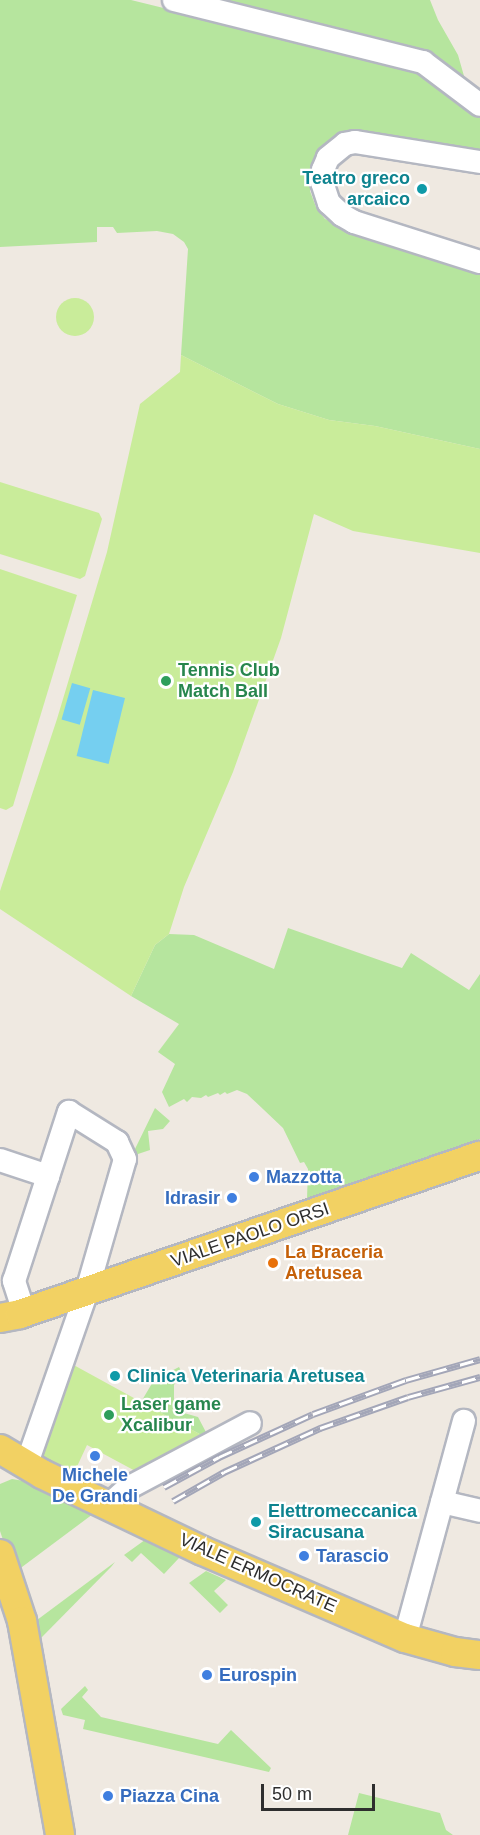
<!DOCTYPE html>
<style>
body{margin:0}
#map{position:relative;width:480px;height:1835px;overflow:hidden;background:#efe9e1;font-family:Helvetica,sans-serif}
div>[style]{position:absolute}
.green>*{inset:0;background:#b6e59e}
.pitch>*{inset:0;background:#c9ec9a}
.round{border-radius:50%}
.water>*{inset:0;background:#75cff0;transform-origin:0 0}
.roads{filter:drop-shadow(2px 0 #b4b7c1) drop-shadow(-2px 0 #b4b7c1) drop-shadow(0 2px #b4b7c1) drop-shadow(0 -2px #b4b7c1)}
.minor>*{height:22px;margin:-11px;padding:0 11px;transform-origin:11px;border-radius:11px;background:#fff}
.major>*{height:28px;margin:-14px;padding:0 14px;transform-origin:14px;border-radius:14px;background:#f2d163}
.rail>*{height:7px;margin-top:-3.5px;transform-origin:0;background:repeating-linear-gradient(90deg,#fff 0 14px,#a3a6b8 0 28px);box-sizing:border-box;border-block:2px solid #a3a6b8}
.dots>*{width:16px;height:16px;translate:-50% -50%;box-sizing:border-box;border:3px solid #fff;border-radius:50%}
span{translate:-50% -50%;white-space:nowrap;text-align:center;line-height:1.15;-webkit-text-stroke:4.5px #fff;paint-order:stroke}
.culture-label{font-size:18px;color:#0d838f;font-weight:700}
.right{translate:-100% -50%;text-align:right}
.left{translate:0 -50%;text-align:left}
.leisure-label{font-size:18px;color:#27864d;font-weight:700}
.shop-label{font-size:18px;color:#366cbe;font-weight:700}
.street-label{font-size:18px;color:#2e2e2e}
.food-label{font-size:18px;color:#c56008;font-weight:700}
.scale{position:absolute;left:261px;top:1784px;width:114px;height:27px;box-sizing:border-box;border:3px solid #2e2e2e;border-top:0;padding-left:8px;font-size:18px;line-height:21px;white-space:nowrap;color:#2e2e2e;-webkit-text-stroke:4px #fff;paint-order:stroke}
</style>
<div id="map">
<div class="green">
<div style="clip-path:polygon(0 0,131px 0,420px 71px,480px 117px,480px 152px,361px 130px,343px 133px,322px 147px,315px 157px,310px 178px,310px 191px,316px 207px,325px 219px,480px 269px,480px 449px,375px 426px,329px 420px,278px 404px,181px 355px,188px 249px,184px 242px,173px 234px,157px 231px,117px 233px,113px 227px,97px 227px,97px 242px,0 247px)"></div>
<div style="clip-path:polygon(218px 0,430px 0,438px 20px,458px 55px,466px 83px,447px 65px,424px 54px)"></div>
<div style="clip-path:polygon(288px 928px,402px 968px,411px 953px,469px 990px,480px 974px,480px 1139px,307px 1199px,308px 1169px,304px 1162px,300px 1163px,283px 1128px,247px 1094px,237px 1090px,227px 1094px,225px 1092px,220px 1095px,218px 1093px,208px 1097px,206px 1095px,201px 1098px,192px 1097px,187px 1102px,184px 1099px,169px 1107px,162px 1092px,175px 1064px,158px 1052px,179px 1024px,131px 996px,155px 945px,169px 934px,194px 935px,274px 969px)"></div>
<div style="clip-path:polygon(155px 1108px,170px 1121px,163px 1129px,148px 1131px,150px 1150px,138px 1154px,129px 1191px,123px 1193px,135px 1149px)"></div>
<div style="clip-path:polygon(179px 1367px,182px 1373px,174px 1385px,174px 1401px,184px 1413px,198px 1417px,208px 1436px,205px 1437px,141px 1402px,154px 1380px)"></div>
<div style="clip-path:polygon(12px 1479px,24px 1481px,93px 1514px,22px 1567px,13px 1569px,0 1531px,0 1484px)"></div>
<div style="clip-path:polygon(149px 1537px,179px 1554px,179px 1558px,164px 1574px,141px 1553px,132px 1562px,124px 1555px)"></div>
<div style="clip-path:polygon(115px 1562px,111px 1567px,41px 1638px,37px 1620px)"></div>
<div style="clip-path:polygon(206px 1571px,226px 1580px,214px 1591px,228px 1605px,220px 1613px,189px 1583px)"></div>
<div style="clip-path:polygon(85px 1686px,88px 1690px,82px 1697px,101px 1717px,218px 1744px,231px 1730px,271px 1768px,269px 1772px,83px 1729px,85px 1720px,63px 1715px,61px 1709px)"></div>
<div style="clip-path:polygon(359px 1793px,440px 1813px,446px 1830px,453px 1835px,348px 1835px)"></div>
</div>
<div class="pitch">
<div class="round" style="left:56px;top:298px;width:38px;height:38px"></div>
<div style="clip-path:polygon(181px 355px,278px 404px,329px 420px,375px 426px,480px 449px,480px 553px,353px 531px,314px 514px,281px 638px,233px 772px,184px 887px,169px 934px,155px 945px,131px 996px,0 909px,0 891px,57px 719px,107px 552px,140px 404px,180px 372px)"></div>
<div style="clip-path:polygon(0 482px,99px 513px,102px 519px,85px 576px,80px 579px,0 554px)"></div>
<div style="clip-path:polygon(0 569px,77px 595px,13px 806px,6px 810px,0 808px)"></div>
<div style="clip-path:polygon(70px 1363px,205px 1437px,139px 1473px,87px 1445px,74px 1473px,39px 1457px)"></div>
</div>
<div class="water">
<div style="left:72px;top:683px;width:19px;height:38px;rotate:16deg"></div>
<div style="left:93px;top:690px;width:33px;height:68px;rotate:14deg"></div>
</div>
<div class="roads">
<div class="minor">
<div style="left:174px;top:0;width:257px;rotate:14deg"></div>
<div style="left:423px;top:62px;width:71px;rotate:37deg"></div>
<div style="left:480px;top:162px;width:127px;rotate:-170.9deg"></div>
<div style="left:355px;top:142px;width:10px;rotate:169deg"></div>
<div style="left:345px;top:144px;width:22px;rotate:141deg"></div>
<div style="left:328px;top:158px;width:13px;rotate:113deg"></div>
<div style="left:323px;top:170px;width:12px;rotate:95deg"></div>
<div style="left:322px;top:182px;width:22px;rotate:72deg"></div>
<div style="left:329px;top:203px;width:18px;rotate:43deg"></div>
<div style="left:342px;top:215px;width:14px;rotate:30deg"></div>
<div style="left:354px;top:222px;width:132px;rotate:17.6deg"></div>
<div style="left:0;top:1160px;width:51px;rotate:18.4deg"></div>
<div style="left:24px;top:1312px;width:33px;rotate:-108deg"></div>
<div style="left:14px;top:1281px;width:178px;rotate:-72deg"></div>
<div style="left:69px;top:1112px;width:57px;rotate:32deg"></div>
<div style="left:117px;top:1142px;width:19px;rotate:65deg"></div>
<div style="left:125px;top:1159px;width:137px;rotate:106.1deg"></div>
<div style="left:87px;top:1291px;width:182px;rotate:109.2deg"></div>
<div style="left:442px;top:1502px;width:39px;rotate:13deg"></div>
<div style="left:109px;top:1505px;width:25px;rotate:-42deg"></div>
<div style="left:128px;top:1488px;width:138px;rotate:-28deg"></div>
<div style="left:405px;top:1638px;width:225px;rotate:-74.8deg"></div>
</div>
<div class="major">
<div style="left:0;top:1318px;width:20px;rotate:-11deg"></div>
<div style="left:20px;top:1314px;width:486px;rotate:-19deg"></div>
<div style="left:0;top:1449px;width:49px;rotate:30.8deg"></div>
<div style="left:42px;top:1474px;width:178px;rotate:25.6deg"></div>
<div style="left:203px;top:1551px;width:220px;rotate:23.3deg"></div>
<div style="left:405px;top:1638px;width:52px;rotate:15.6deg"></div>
<div style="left:455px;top:1652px;width:25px;rotate:7deg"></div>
<div style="left:0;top:1554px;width:71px;rotate:71.8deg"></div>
<div style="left:22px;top:1621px;width:217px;rotate:79.9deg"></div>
</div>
</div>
<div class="rail">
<div style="left:164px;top:1487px;width:63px;rotate:-28.6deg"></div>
<div style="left:219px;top:1457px;width:103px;rotate:-24.6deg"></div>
<div style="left:313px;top:1414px;width:99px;rotate:-20.1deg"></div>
<div style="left:406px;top:1380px;width:77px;rotate:-15.8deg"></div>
<div style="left:173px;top:1501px;width:59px;rotate:-29.6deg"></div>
<div style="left:224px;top:1472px;width:106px;rotate:-24.6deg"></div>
<div style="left:320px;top:1428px;width:93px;rotate:-19.4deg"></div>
<div style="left:408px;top:1397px;width:75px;rotate:-15.5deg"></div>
</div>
<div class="dots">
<div style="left:422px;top:189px;background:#0f9aa8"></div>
<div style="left:166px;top:681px;background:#2e9e5b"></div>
<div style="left:254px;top:1177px;background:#3f7fe0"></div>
<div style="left:232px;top:1198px;background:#3f7fe0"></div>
<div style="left:273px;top:1263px;background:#e8710a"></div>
<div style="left:115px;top:1376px;background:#0f9aa8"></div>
<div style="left:109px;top:1415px;background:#2e9e5b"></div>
<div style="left:95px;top:1456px;background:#3f7fe0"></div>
<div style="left:256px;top:1522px;background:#0f9aa8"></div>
<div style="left:304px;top:1556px;background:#3f7fe0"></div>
<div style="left:207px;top:1675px;background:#3f7fe0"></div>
<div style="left:108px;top:1796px;background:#3f7fe0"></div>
</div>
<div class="culture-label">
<span class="right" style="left:410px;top:189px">Teatro greco<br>arcaico</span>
<span class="left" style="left:127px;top:1376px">Clinica Veterinaria Aretusea</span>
<span class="left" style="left:268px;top:1522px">Elettromeccanica<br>Siracusana</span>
</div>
<div class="leisure-label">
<span class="left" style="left:178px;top:681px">Tennis Club<br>Match Ball</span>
<span class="left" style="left:121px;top:1415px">Laser game<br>Xcalibur</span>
</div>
<div class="shop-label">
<span class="left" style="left:266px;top:1177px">Mazzotta</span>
<span class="right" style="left:220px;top:1198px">Idrasir</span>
<span style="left:95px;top:1486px">Michele<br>De Grandi</span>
<span class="left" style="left:316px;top:1556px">Tarascio</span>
<span class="left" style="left:219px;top:1675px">Eurospin</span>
<span class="left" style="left:120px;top:1796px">Piazza Cina</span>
</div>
<div class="street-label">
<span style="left:250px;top:1235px;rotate:-19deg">VIALE PAOLO ORSI</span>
<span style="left:258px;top:1573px;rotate:24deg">VIALE ERMOCRATE</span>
</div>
<div class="food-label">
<span class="left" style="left:285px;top:1263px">La Braceria<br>Aretusea</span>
</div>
<div class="scale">50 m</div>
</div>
